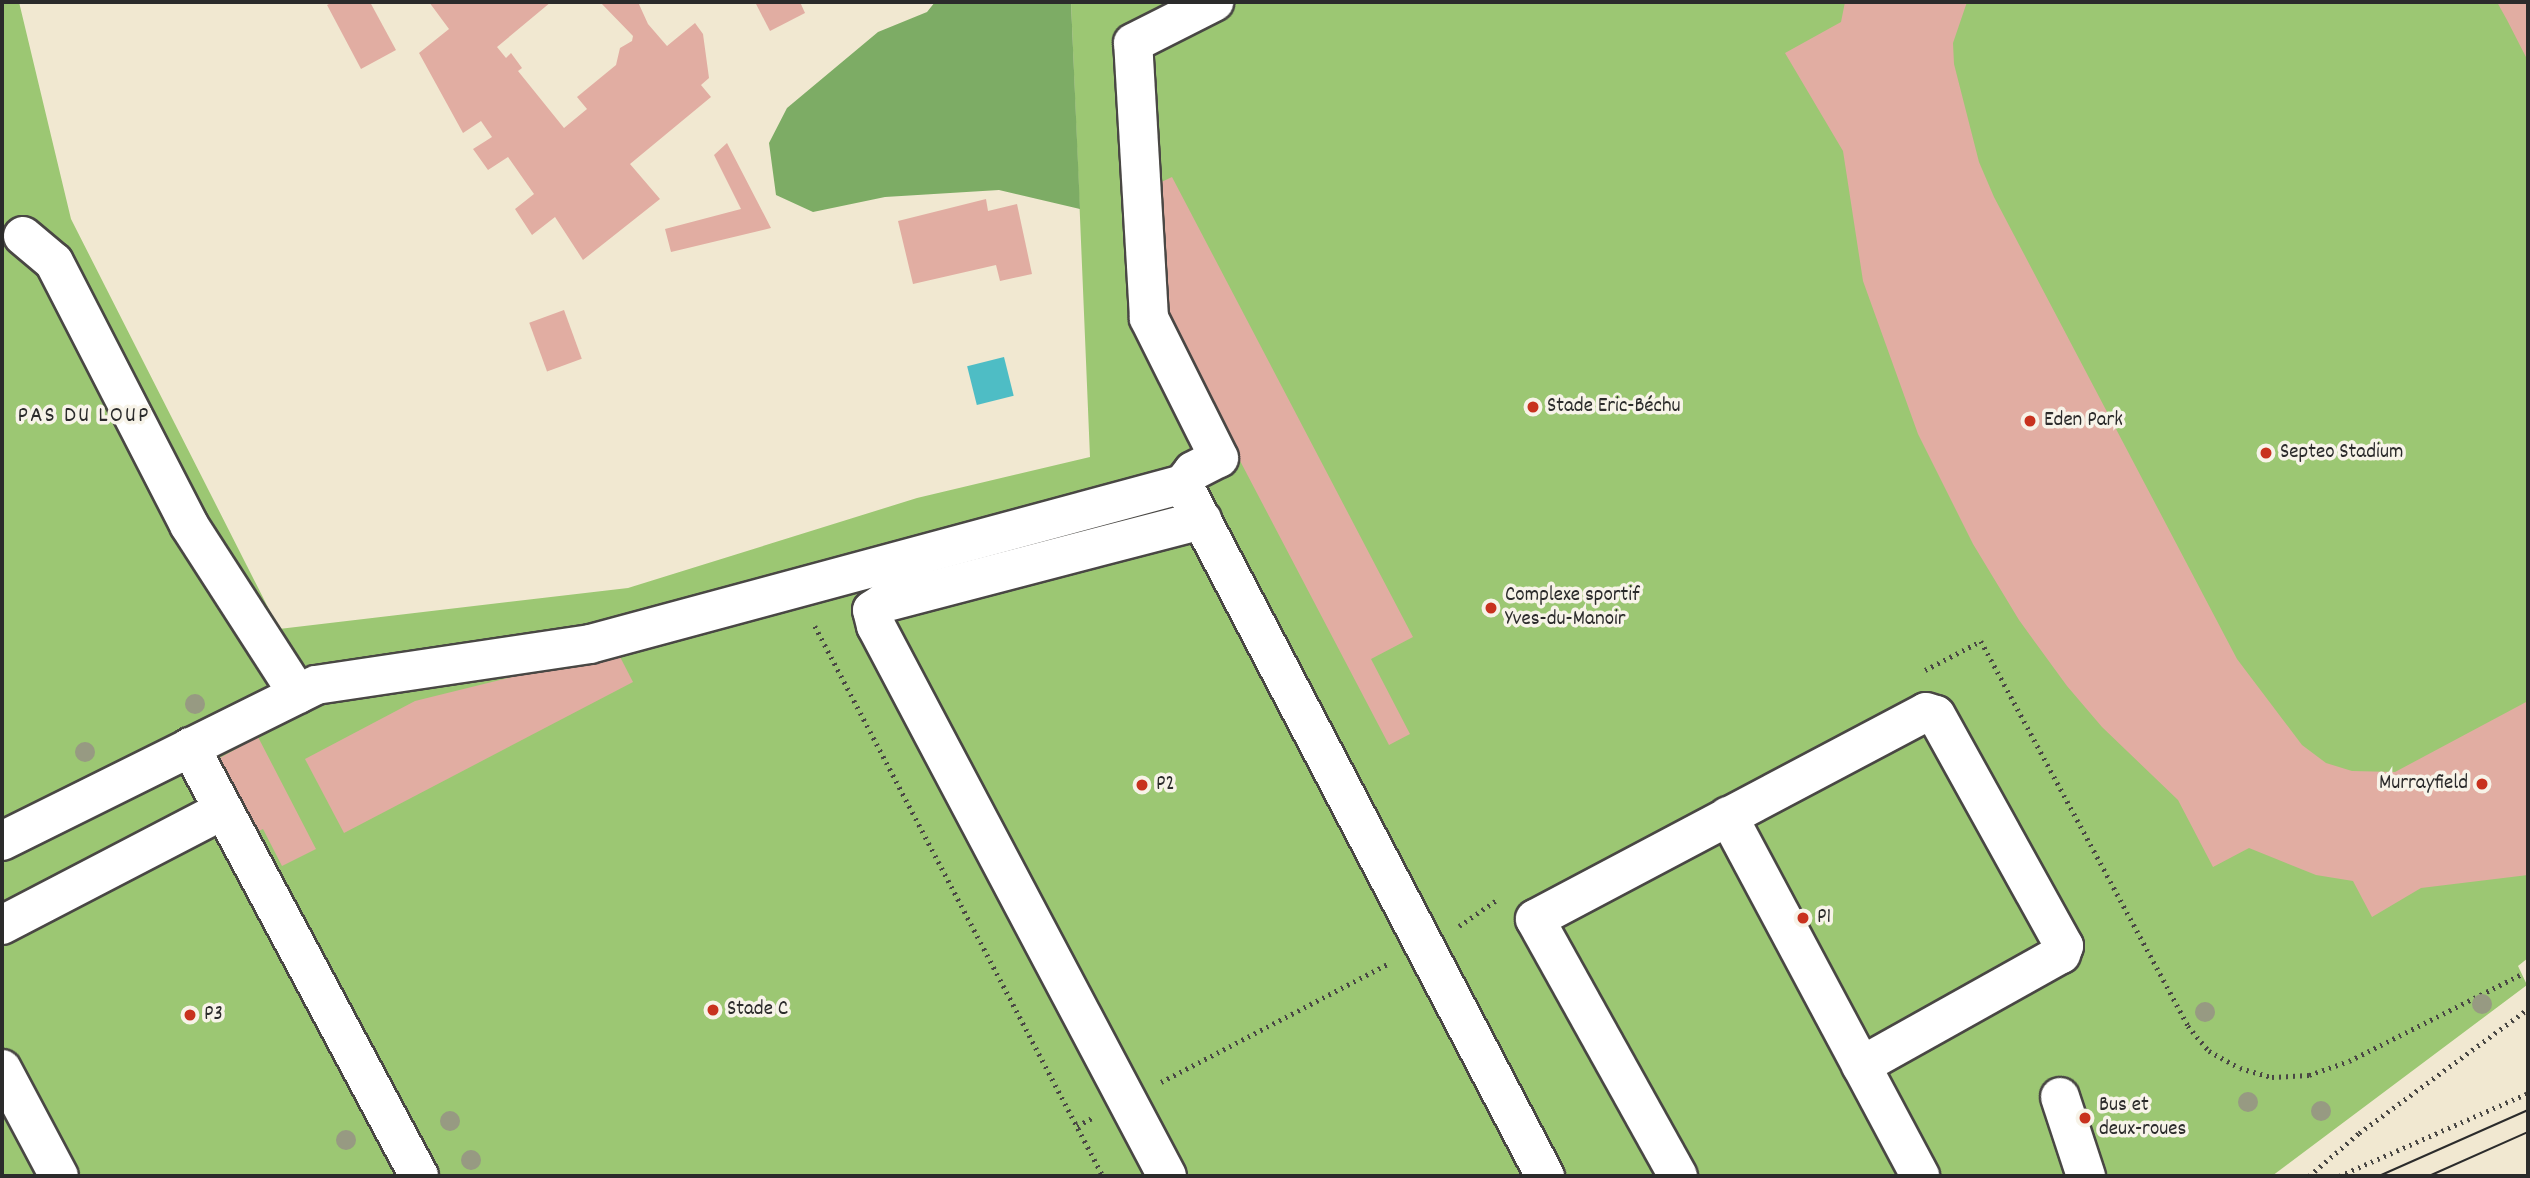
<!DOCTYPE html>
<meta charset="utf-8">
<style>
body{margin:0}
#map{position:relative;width:2530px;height:1178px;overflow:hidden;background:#f1e8d1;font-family:Dekko,sans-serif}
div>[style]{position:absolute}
.green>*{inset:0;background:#9cc773}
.forest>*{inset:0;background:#7dac65}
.water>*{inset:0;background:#4ebdc5;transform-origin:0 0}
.building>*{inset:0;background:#e1ada2;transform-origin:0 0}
.path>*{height:4.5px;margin-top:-2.25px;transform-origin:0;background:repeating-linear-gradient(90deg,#494744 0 2px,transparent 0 7px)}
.roads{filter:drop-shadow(2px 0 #494744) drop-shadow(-2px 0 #494744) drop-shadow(0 2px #494744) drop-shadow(0 -2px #494744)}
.minor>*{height:38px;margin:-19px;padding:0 19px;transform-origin:19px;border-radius:19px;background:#fff}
.tram>*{height:2px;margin:-1px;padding:0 1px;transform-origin:1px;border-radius:1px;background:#2b2b2b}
.trees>*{width:20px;height:20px;margin:-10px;border-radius:50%;background:#979a82}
.dots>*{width:19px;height:19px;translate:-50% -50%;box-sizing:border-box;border:4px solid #f7f3e8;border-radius:50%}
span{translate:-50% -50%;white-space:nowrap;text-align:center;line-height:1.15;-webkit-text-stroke:7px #f7f3e8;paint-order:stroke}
.poi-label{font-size:21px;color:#2b2b2b}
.left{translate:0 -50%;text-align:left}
.right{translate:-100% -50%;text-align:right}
.neighbourhood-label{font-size:23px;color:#2b2b2b;letter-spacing:2px}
.frame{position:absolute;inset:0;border:4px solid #2b2b2b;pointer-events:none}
</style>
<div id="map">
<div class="green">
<div style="clip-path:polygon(2px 2px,19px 2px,71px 219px,279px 629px,628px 588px,917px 498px,1090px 457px,1071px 2px,2528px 2px,2528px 958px,2518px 966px,2527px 985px,2272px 1176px,2px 1176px)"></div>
</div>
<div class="forest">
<div style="clip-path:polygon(935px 2px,1071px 2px,1080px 209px,999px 190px,885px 197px,813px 212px,776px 195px,769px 143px,787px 108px,878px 32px,927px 12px)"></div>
</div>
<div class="water">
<div style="left:1004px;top:357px;width:40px;height:38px;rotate:76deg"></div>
</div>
<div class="building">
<div style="clip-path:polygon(333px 2px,370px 2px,396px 50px,361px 69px,327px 5px)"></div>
<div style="clip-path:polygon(429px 2px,551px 2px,497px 47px,506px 58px,511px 53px,522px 68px,518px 71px,564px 128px,587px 109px,577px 97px,616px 65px,620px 48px,632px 41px,633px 36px,600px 2px,638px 2px,648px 24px,667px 46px,695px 23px,703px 34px,709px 78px,701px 85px,711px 97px,630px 164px,660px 199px,583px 260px,555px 217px,532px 235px,515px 209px,534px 194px,508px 157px,488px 170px,473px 149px,492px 137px,481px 121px,463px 133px,419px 53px,449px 29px)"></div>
<div style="clip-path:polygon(755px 2px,800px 2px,805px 13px,770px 31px)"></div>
<div style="clip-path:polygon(1845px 2px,1967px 2px,1953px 43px,1954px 64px,1979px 162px,1994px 197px,2237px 659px,2302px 745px,2326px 763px,2352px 771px,2395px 772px,2528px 701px,2528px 875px,2421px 888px,2372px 917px,2353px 881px,2316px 875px,2249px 848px,2213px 867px,2178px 800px,2102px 727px,2067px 686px,2019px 620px,1973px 544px,1918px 434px,1863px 281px,1843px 151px,1785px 53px,1841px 22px)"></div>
<div style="clip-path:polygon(2497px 2px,2528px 2px,2528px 61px,2507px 20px)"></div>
<div style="clip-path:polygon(727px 143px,771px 228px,671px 252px,665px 229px,741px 209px,714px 155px)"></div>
<div style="clip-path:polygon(1172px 177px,1413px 637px,1371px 659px,1410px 734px,1389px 745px,1161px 310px,1157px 184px)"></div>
<div style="clip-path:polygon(986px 199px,988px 211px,1017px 204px,1032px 274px,1000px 281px,996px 265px,913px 284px,898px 221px)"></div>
<div style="left:564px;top:310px;width:52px;height:37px;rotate:70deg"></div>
<div style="clip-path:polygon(617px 651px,633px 682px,344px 833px,305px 759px,415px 701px)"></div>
<div style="clip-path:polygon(258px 737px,316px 849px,282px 866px,263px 829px,254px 833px,216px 760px)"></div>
</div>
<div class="path">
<div style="left:815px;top:626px;width:621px;rotate:62.36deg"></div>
<div style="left:1925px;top:670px;width:63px;rotate:-27.4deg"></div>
<div style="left:1981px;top:641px;width:437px;rotate:61.7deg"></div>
<div style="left:2188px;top:1026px;width:33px;rotate:50deg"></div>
<div style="left:2209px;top:1051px;width:35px;rotate:29deg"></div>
<div style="left:2240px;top:1068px;width:33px;rotate:16deg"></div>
<div style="left:2272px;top:1077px;width:37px;rotate:-3deg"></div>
<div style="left:2309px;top:1075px;width:42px;rotate:-19.3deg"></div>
<div style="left:2349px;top:1061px;width:194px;rotate:-26.7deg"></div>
<div style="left:1459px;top:926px;width:47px;rotate:-34.7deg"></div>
<div style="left:1161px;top:1082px;width:258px;rotate:-27.5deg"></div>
<div style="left:1077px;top:1126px;width:17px;rotate:-28deg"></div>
<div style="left:2309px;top:1176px;width:66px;rotate:-40.7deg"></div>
<div style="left:2359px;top:1133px;width:210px;rotate:-36.3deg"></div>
<div style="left:2339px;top:1176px;width:206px;rotate:-23.7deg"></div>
</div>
<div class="roads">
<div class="minor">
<div style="left:23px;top:236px;width:40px;rotate:40deg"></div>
<div style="left:54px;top:262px;width:296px;rotate:62.8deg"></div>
<div style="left:189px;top:525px;width:201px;rotate:57.2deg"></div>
<div style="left:1189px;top:496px;width:768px;rotate:62.37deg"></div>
<div style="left:190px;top:747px;width:486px;rotate:61.9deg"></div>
<div style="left:1728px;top:816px;width:408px;rotate:61.9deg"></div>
<div style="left:2px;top:841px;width:351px;rotate:-26.4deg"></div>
<div style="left:316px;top:685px;width:277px;rotate:-8.5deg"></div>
<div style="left:590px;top:644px;width:614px;rotate:-15.1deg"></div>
<div style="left:1183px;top:484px;width:16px;rotate:-52deg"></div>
<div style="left:1193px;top:471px;width:29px;rotate:-27deg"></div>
<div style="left:1219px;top:458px;width:157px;rotate:-116.6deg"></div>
<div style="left:1149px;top:318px;width:275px;rotate:-93.3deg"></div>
<div style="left:1133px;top:43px;width:91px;rotate:-26.8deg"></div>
<div style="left:2px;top:925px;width:249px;rotate:-27.5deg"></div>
<div style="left:2px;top:1069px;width:121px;rotate:62deg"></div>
<div style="left:2060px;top:1097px;width:83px;rotate:71.8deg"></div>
<div style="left:1167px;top:1176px;width:622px;rotate:-117.88deg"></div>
<div style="left:876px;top:626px;width:16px;rotate:-104deg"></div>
<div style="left:872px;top:610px;width:13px;rotate:-32deg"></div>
<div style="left:883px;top:603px;width:330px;rotate:-14.6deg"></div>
<div style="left:1678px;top:1176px;width:294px;rotate:-119.1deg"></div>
<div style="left:1535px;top:919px;width:442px;rotate:-27.9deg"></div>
<div style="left:1926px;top:712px;width:10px;rotate:17deg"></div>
<div style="left:1936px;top:715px;width:264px;rotate:61deg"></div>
<div style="left:2064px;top:946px;width:9px;rotate:111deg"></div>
<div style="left:2061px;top:954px;width:229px;rotate:150.8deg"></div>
</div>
</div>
<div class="tram">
<div style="left:2379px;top:1176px;width:163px;rotate:-23.9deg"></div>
<div style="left:2429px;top:1176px;width:108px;rotate:-24deg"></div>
</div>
<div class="trees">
<div style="left:195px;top:704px"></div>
<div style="left:85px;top:752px"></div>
<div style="left:2482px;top:1004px"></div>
<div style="left:2205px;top:1012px"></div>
<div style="left:2248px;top:1102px"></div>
<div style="left:2321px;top:1111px"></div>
<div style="left:450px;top:1121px"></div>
<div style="left:346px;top:1140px"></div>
<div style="left:471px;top:1160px"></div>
</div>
<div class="dots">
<div style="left:1533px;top:407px;background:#c8321e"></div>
<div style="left:2030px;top:421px;background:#c8321e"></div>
<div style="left:2266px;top:453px;background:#c8321e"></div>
<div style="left:1491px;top:608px;background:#c8321e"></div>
<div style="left:2482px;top:784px;background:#c8321e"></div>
<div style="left:1142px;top:785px;background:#c8321e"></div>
<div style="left:1803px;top:918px;background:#c8321e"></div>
<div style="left:713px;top:1010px;background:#c8321e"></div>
<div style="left:190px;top:1015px;background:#c8321e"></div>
<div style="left:2085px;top:1118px;background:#c8321e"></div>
</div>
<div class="poi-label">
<span class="left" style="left:1547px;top:407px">Stade Eric-Béchu</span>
<span class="left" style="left:2044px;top:421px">Eden Park</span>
<span class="left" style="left:2280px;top:453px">Septeo Stadium</span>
<span class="left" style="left:1505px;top:608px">Complexe sportif<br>Yves-du-Manoir</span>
<span class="right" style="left:2468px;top:784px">Murrayfield</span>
<span class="left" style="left:1156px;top:785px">P2</span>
<span class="left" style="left:1817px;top:918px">P1</span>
<span class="left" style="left:727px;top:1010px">Stade C</span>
<span class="left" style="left:204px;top:1015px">P3</span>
<span class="left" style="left:2099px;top:1118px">Bus et<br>deux-roues</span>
</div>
<div class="neighbourhood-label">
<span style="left:84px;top:417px">PAS DU LOUP</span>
</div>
<div class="frame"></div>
</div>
